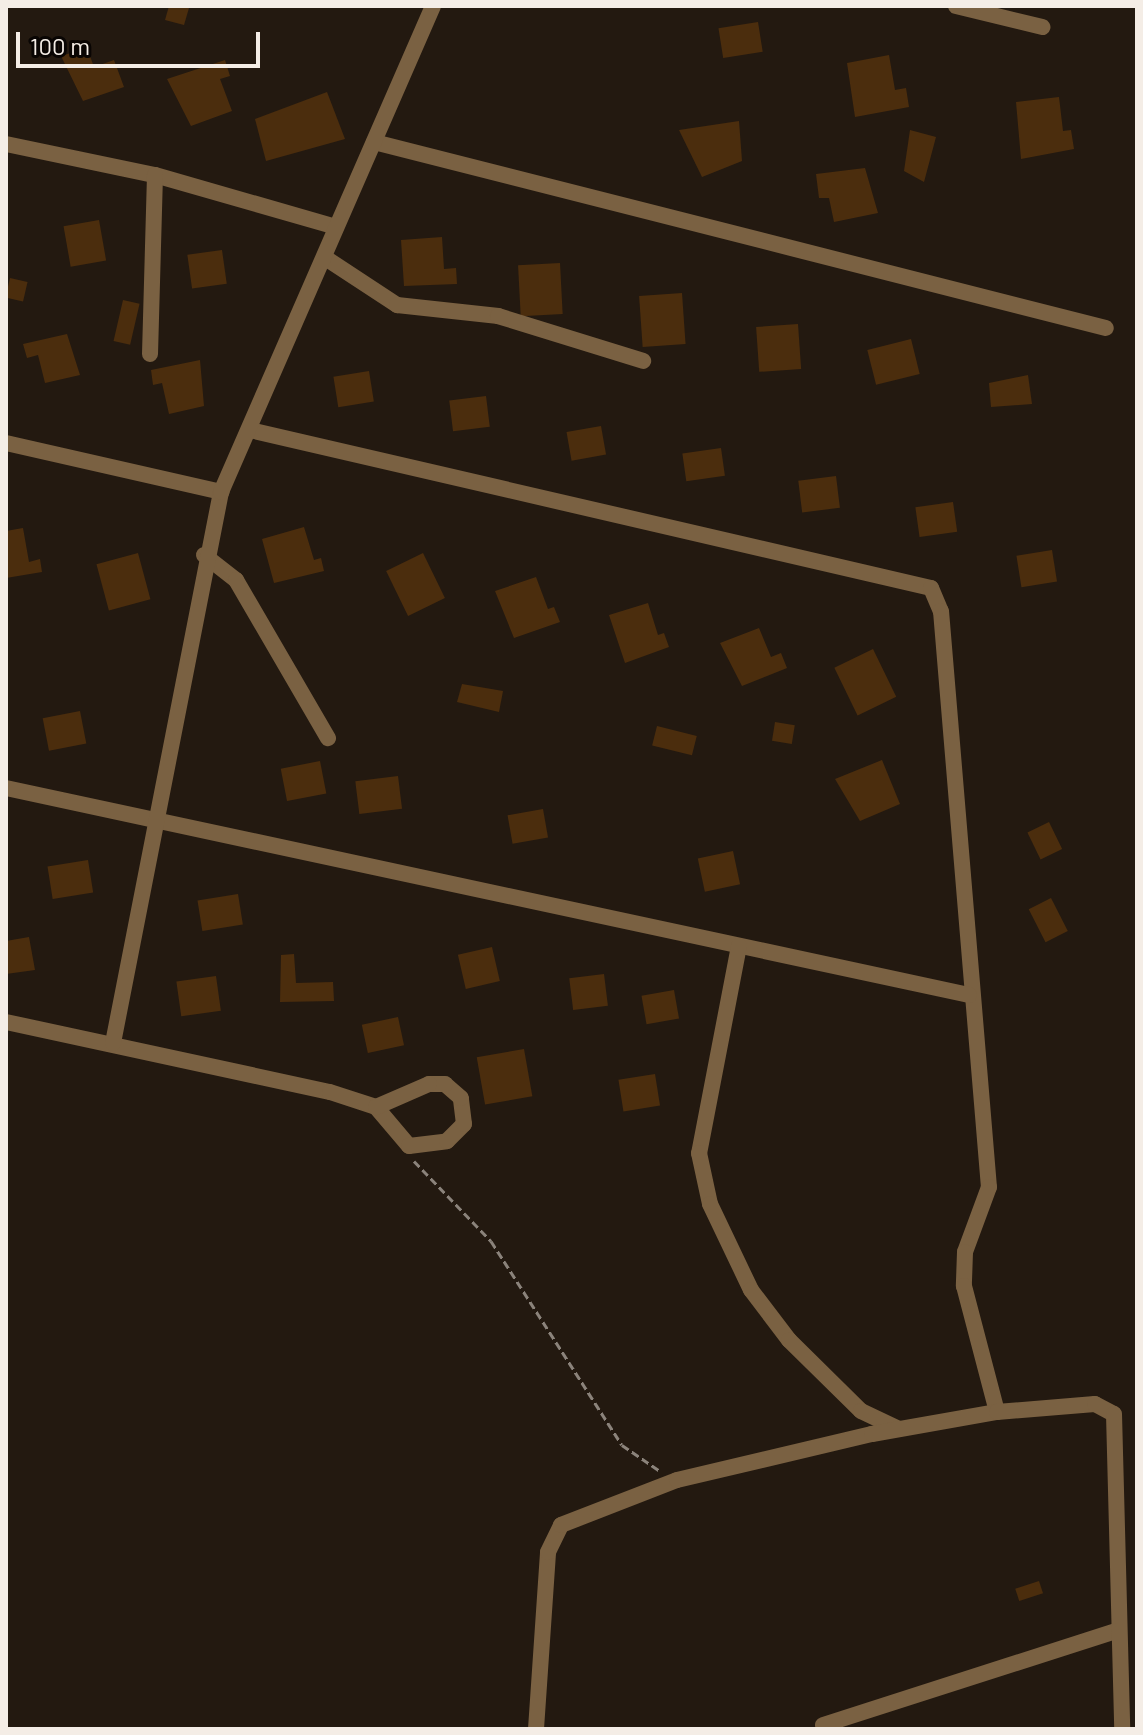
<!DOCTYPE html>
<style>
body{margin:0}
#map{position:relative;width:1143px;height:1735px;overflow:hidden;background:#231910;font-family:Barlow,sans-serif}
div>[style]{position:absolute}
.building>*{inset:0;background:#4b2d0d;transform-origin:0 0}
.path>*{height:3px;margin-top:-1.5px;transform-origin:0;background:repeating-linear-gradient(90deg,#8b837b 0 8px,transparent 0 12px)}
.minor>*{height:16px;margin:-8px;padding:0 8px;transform-origin:8px;border-radius:8px;background:#7a6142}
span{translate:-50% -50%;white-space:nowrap;text-align:center;line-height:1.15;-webkit-text-stroke:8px #090503;paint-order:stroke}
.frame{position:absolute;inset:0;border:8px solid #f4ede6;pointer-events:none}
.scale{position:absolute;left:16px;top:32px;width:244px;height:36px;box-sizing:border-box;border:4px solid #f4ede6;border-top:0;padding-left:10px;font-size:24px;line-height:28px;white-space:nowrap;color:#f4ede6;-webkit-text-stroke:6px #090503;paint-order:stroke}
</style>
<div id="map">
<div class="building">
<div style="clip-path:polygon(169px 6px,189px 8px,184px 25px,165px 20px)"></div>
<div style="left:758px;top:22px;width:30px;height:40px;rotate:81deg"></div>
<div style="clip-path:polygon(87px 48px,94px 67px,114px 60px,124px 87px,83px 101px,61px 56px)"></div>
<div style="clip-path:polygon(889px 55px,895px 90px,906px 88px,909px 107px,855px 117px,847px 63px)"></div>
<div style="clip-path:polygon(225px 60px,230px 76px,220px 79px,232px 111px,191px 126px,167px 79px)"></div>
<div style="clip-path:polygon(327px 92px,345px 139px,266px 161px,255px 119px)"></div>
<div style="clip-path:polygon(1059px 97px,1063px 131px,1071px 130px,1074px 149px,1021px 159px,1016px 102px)"></div>
<div style="clip-path:polygon(739px 121px,742px 161px,702px 177px,679px 130px)"></div>
<div style="clip-path:polygon(910px 130px,936px 137px,924px 182px,904px 171px)"></div>
<div style="clip-path:polygon(865px 168px,878px 213px,834px 222px,829px 198px,819px 198px,816px 174px)"></div>
<div style="left:99px;top:220px;width:41px;height:36px;rotate:80deg"></div>
<div style="clip-path:polygon(442px 237px,444px 269px,456px 268px,457px 284px,404px 286px,401px 240px)"></div>
<div style="left:222px;top:250px;width:34px;height:35px;rotate:82deg"></div>
<div style="left:560px;top:263px;width:51px;height:42px;rotate:87deg"></div>
<div style="left:10px;top:278px;width:18px;height:20px;rotate:13deg"></div>
<div style="left:682px;top:293px;width:51px;height:43px;rotate:86deg"></div>
<div style="left:123px;top:300px;width:17px;height:42px;rotate:13deg"></div>
<div style="left:798px;top:324px;width:45px;height:42px;rotate:86deg"></div>
<div style="clip-path:polygon(67px 334px,80px 375px,45px 383px,38px 355px,27px 358px,23px 344px)"></div>
<div style="left:911px;top:339px;width:36px;height:45px;rotate:76deg"></div>
<div style="clip-path:polygon(200px 360px,204px 406px,169px 414px,162px 383px,153px 385px,151px 370px)"></div>
<div style="left:369px;top:371px;width:31px;height:36px;rotate:81deg"></div>
<div style="clip-path:polygon(1028px 375px,1032px 404px,991px 407px,989px 383px)"></div>
<div style="left:486px;top:396px;width:31px;height:37px;rotate:83deg"></div>
<div style="left:601px;top:426px;width:29px;height:35px;rotate:80deg"></div>
<div style="left:721px;top:448px;width:28px;height:39px;rotate:82deg"></div>
<div style="left:836px;top:476px;width:32px;height:38px;rotate:83deg"></div>
<div style="left:953px;top:502px;width:30px;height:38px;rotate:82deg"></div>
<div style="clip-path:polygon(304px 527px,314px 560px,321px 558px,324px 571px,274px 583px,262px 539px)"></div>
<div style="clip-path:polygon(23px 528px,29px 562px,40px 559px,42px 572px,6px 578px,6px 531px)"></div>
<div style="left:1052px;top:550px;width:32px;height:36px;rotate:81deg"></div>
<div style="left:138px;top:553px;width:48px;height:43px;rotate:75deg"></div>
<div style="left:423px;top:553px;width:50px;height:41px;rotate:64deg"></div>
<div style="clip-path:polygon(536px 577px,548px 609px,554px 607px,560px 622px,514px 638px,495px 591px)"></div>
<div style="clip-path:polygon(648px 603px,658px 635px,664px 633px,669px 647px,625px 663px,609px 615px)"></div>
<div style="clip-path:polygon(759px 628px,771px 657px,781px 653px,787px 668px,742px 686px,720px 643px)"></div>
<div style="left:873px;top:649px;width:53px;height:43px;rotate:64deg"></div>
<div style="clip-path:polygon(462px 684px,503px 691px,499px 712px,457px 702px)"></div>
<div style="left:80px;top:711px;width:33px;height:38px;rotate:79deg"></div>
<div style="left:775px;top:722px;width:20px;height:19px;rotate:9deg"></div>
<div style="left:657px;top:726px;width:41px;height:20px;rotate:14deg"></div>
<div style="clip-path:polygon(882px 760px,900px 804px,860px 821px,835px 779px)"></div>
<div style="left:320px;top:761px;width:33px;height:40px;rotate:79deg"></div>
<div style="left:398px;top:776px;width:33px;height:43px;rotate:83deg"></div>
<div style="left:543px;top:809px;width:29px;height:36px;rotate:80deg"></div>
<div style="left:1049px;top:822px;width:30px;height:24px;rotate:64deg"></div>
<div style="left:733px;top:851px;width:34px;height:36px;rotate:78deg"></div>
<div style="left:88px;top:860px;width:33px;height:41px;rotate:81deg"></div>
<div style="left:238px;top:894px;width:31px;height:41px;rotate:81deg"></div>
<div style="left:1051px;top:898px;width:37px;height:25px;rotate:63deg"></div>
<div style="clip-path:polygon(29px 937px,35px 970px,6px 974px,6px 941px)"></div>
<div style="left:492px;top:947px;width:35px;height:35px;rotate:77deg"></div>
<div style="clip-path:polygon(294px 954px,296px 983px,333px 982px,334px 1001px,280px 1002px,281px 955px)"></div>
<div style="left:604px;top:974px;width:32px;height:35px;rotate:83deg"></div>
<div style="left:216px;top:976px;width:35px;height:40px;rotate:82deg"></div>
<div style="left:674px;top:990px;width:29px;height:33px;rotate:80deg"></div>
<div style="left:398px;top:1017px;width:29px;height:37px;rotate:78deg"></div>
<div style="left:524px;top:1049px;width:48px;height:48px;rotate:80deg"></div>
<div style="left:655px;top:1074px;width:32px;height:37px;rotate:81deg"></div>
<div style="left:1039px;top:1581px;width:13px;height:25px;rotate:72deg"></div>
</div>
<div class="path">
<div style="left:414px;top:1161px;width:111px;rotate:46.1deg"></div>
<div style="left:491px;top:1241px;width:242px;rotate:57.3deg"></div>
<div style="left:622px;top:1445px;width:46px;rotate:34.4deg"></div>
</div>
<div class="minor">
<div style="left:956px;top:6px;width:89px;rotate:13.7deg"></div>
<div style="left:374px;top:142px;width:755px;rotate:14.26deg"></div>
<div style="left:6px;top:144px;width:152px;rotate:11.8deg"></div>
<div style="left:155px;top:175px;width:188px;rotate:16deg"></div>
<div style="left:327px;top:259px;width:84px;rotate:33.3deg"></div>
<div style="left:397px;top:305px;width:102px;rotate:6.2deg"></div>
<div style="left:498px;top:316px;width:152px;rotate:17.2deg"></div>
<div style="left:150px;top:354px;width:179px;rotate:-88.4deg"></div>
<div style="left:250px;top:430px;width:699px;rotate:13.06deg"></div>
<div style="left:931px;top:588px;width:25px;rotate:67deg"></div>
<div style="left:941px;top:611px;width:578px;rotate:85.24deg"></div>
<div style="left:989px;top:1187px;width:69px;rotate:110.3deg"></div>
<div style="left:965px;top:1252px;width:34px;rotate:92deg"></div>
<div style="left:964px;top:1286px;width:130px;rotate:75.3deg"></div>
<div style="left:6px;top:443px;width:221px;rotate:12.8deg"></div>
<div style="left:204px;top:555px;width:41px;rotate:38deg"></div>
<div style="left:236px;top:580px;width:183px;rotate:59.8deg"></div>
<div style="left:6px;top:788px;width:985px;rotate:12.13deg"></div>
<div style="left:739px;top:946px;width:211px;rotate:100.9deg"></div>
<div style="left:699px;top:1153px;width:52px;rotate:77.8deg"></div>
<div style="left:710px;top:1204px;width:95px;rotate:64.5deg"></div>
<div style="left:751px;top:1290px;width:63px;rotate:52.8deg"></div>
<div style="left:789px;top:1340px;width:101px;rotate:44.6deg"></div>
<div style="left:861px;top:1411px;width:42px;rotate:25.3deg"></div>
<div style="left:6px;top:1022px;width:331px;rotate:12.2deg"></div>
<div style="left:330px;top:1092px;width:48px;rotate:18.1deg"></div>
<div style="left:376px;top:1107px;width:51px;rotate:49.8deg"></div>
<div style="left:409px;top:1146px;width:38px;rotate:-7deg"></div>
<div style="left:447px;top:1141px;width:24px;rotate:-45deg"></div>
<div style="left:464px;top:1124px;width:26px;rotate:-97deg"></div>
<div style="left:461px;top:1098px;width:21px;rotate:-139deg"></div>
<div style="left:445px;top:1084px;width:16px;rotate:180deg"></div>
<div style="left:429px;top:1084px;width:58px;rotate:156.5deg"></div>
<div style="left:113px;top:1043px;width:561px;rotate:-78.91deg"></div>
<div style="left:221px;top:492px;width:530px;rotate:-66.43deg"></div>
<div style="left:823px;top:1725px;width:308px;rotate:-17.8deg"></div>
<div style="left:536px;top:1729px;width:177px;rotate:-86.1deg"></div>
<div style="left:548px;top:1552px;width:30px;rotate:-64deg"></div>
<div style="left:561px;top:1525px;width:124px;rotate:-21.2deg"></div>
<div style="left:677px;top:1480px;width:200px;rotate:-13.3deg"></div>
<div style="left:872px;top:1434px;width:127px;rotate:-10deg"></div>
<div style="left:997px;top:1412px;width:98px;rotate:-4.7deg"></div>
<div style="left:1095px;top:1404px;width:21px;rotate:28deg"></div>
<div style="left:1114px;top:1414px;width:315px;rotate:88.5deg"></div>
</div>
<div class="frame"></div>
<div class="scale">100 m</div>
</div>
